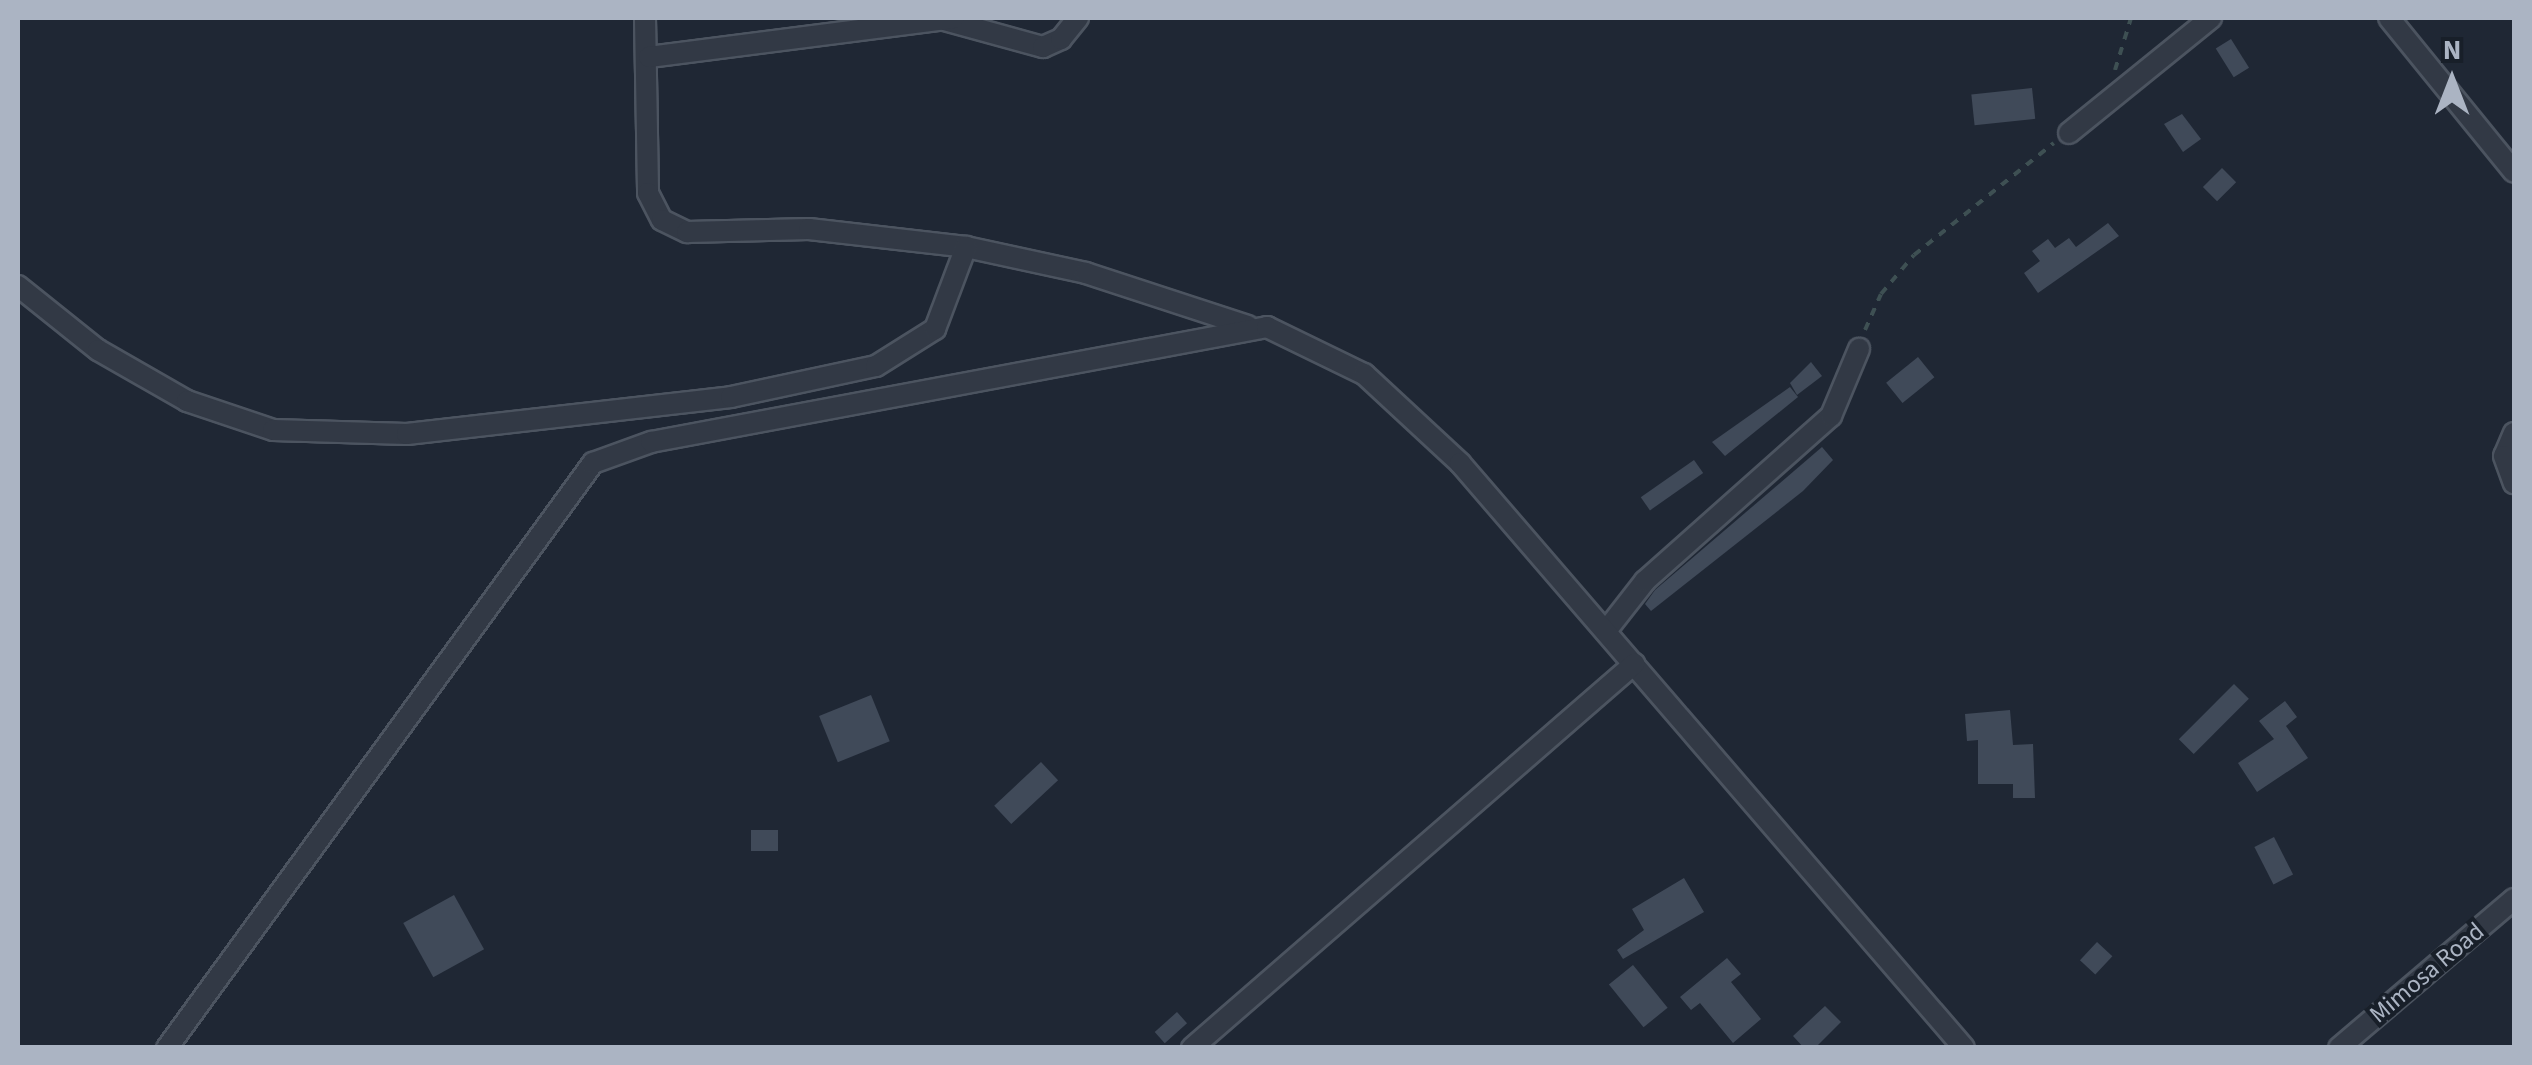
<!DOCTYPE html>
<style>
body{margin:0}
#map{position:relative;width:2532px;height:1065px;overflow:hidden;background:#1f2734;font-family:"Source Sans 3",sans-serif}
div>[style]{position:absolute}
.building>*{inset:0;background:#404a59;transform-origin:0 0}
.path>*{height:4px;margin-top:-2px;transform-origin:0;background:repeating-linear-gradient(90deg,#3e5053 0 8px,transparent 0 16px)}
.roads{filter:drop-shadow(2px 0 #4c5460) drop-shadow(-2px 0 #4c5460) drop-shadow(0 2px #4c5460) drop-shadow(0 -2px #4c5460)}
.minor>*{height:20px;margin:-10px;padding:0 10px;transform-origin:10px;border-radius:10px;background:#323945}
span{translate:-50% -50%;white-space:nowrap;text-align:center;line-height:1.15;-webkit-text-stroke:8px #181f29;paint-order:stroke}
.street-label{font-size:25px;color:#abb4c3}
.frame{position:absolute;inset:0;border:20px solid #abb4c3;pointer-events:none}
.north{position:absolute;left:2402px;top:30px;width:100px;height:100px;-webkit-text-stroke:8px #181f29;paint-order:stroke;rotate:0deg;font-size:28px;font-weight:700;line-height:40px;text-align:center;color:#abb4c3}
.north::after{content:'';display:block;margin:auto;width:35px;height:45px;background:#abb4c3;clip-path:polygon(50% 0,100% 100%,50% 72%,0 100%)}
</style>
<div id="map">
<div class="building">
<div style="left:2231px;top:39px;width:34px;height:18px;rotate:58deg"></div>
<div style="left:2032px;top:88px;width:31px;height:61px;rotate:84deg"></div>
<div style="clip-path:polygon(2182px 114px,2201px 139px,2183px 152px,2164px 124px)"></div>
<div style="left:2222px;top:168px;width:20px;height:27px;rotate:45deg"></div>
<div style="clip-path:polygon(2108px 223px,2119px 236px,2038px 293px,2024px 273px,2040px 261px,2032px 251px,2048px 239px,2055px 248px,2069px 238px,2076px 247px)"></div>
<div style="left:1918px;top:357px;width:26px;height:41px;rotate:51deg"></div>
<div style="clip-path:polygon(1811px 362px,1822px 376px,1797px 395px,1790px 383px)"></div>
<div style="clip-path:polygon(1790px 387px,1798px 397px,1725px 456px,1712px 442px)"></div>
<div style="clip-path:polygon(1822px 447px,1833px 460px,1803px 491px,1651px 611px,1645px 604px,1655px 590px)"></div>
<div style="left:1694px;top:460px;width:16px;height:65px;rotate:55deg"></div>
<div style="left:2234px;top:684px;width:21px;height:78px;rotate:45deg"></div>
<div style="left:871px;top:695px;width:50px;height:56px;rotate:68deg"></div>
<div style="clip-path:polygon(2285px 701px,2297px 717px,2286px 726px,2308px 758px,2257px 792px,2238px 763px,2274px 739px,2259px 721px)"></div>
<div style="clip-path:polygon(2010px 710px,2013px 745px,2033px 744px,2035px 798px,2013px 798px,2013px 784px,1978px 784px,1978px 740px,1967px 741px,1965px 714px)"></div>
<div style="left:1041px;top:762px;width:25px;height:64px;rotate:47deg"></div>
<div style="left:751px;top:830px;width:27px;height:21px"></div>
<div style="left:2274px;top:837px;width:42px;height:22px;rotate:63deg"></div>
<div style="clip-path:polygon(1684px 878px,1704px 912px,1623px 959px,1617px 950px,1644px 930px,1632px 909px)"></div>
<div style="left:454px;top:895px;width:62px;height:58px;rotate:61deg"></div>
<div style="left:2097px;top:942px;width:21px;height:25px;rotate:43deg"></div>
<div style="clip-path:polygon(1727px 958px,1741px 974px,1731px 982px,1761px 1019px,1733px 1043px,1700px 1003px,1691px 1010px,1680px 997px)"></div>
<div style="left:1633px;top:965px;width:55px;height:31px;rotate:51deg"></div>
<div style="clip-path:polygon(1825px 1006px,1841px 1022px,1815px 1048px,1804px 1048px,1793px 1036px)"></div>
<div style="left:1177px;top:1012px;width:15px;height:30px;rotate:48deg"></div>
</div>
<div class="path">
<div style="left:2115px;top:70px;width:54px;rotate:-72.9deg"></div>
<div style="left:1865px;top:330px;width:39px;rotate:-66deg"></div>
<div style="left:1881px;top:294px;width:51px;rotate:-49.8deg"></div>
<div style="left:1914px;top:255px;width:179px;rotate:-38.7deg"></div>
</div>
<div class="roads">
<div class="minor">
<div style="left:645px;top:18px;width:175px;rotate:89deg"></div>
<div style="left:648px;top:193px;width:30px;rotate:63deg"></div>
<div style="left:662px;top:220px;width:28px;rotate:26deg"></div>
<div style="left:687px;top:232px;width:122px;rotate:-1.4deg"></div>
<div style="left:809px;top:229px;width:158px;rotate:6.5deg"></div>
<div style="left:966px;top:247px;width:123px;rotate:12.2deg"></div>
<div style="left:1086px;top:273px;width:170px;rotate:18.1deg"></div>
<div style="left:2389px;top:18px;width:198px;rotate:50.9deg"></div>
<div style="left:941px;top:19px;width:106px;rotate:15.4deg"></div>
<div style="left:1043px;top:47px;width:20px;rotate:-24deg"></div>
<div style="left:1061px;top:39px;width:27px;rotate:-51deg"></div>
<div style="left:649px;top:57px;width:307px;rotate:-7.3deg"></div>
<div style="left:2069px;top:133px;width:183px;rotate:-39deg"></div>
<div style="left:18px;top:286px;width:102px;rotate:38.7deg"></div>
<div style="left:98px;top:350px;width:103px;rotate:29.8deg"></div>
<div style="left:187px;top:401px;width:91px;rotate:18.6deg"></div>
<div style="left:273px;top:430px;width:134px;rotate:1.7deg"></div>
<div style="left:407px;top:434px;width:326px;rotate:-6.5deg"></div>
<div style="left:731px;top:397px;width:148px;rotate:-12.1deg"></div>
<div style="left:876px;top:366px;width:70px;rotate:-32.1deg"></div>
<div style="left:935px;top:329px;width:88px;rotate:-69.3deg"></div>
<div style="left:2514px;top:433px;width:25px;rotate:113deg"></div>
<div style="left:2504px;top:456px;width:29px;rotate:70deg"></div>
<div style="left:1606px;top:631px;width:63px;rotate:-52deg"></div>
<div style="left:1645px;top:581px;width:249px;rotate:-41.6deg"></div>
<div style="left:1831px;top:416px;width:73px;rotate:-67.3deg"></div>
<div style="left:167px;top:1048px;width:724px;rotate:-53.94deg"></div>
<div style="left:593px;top:463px;width:62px;rotate:-19.9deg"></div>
<div style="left:651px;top:442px;width:627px;rotate:-10.57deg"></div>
<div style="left:1267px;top:327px;width:108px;rotate:25.9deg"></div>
<div style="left:1364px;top:374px;width:131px;rotate:42.8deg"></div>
<div style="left:1460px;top:463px;width:772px;rotate:49.25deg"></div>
<div style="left:1192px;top:1048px;width:586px;rotate:-40.98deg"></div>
<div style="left:2339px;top:1048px;width:230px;rotate:-40.4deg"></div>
</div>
</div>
<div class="street-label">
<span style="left:2427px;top:973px;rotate:-40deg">Mimosa Road</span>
</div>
<div class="frame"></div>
<div class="north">N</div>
</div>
